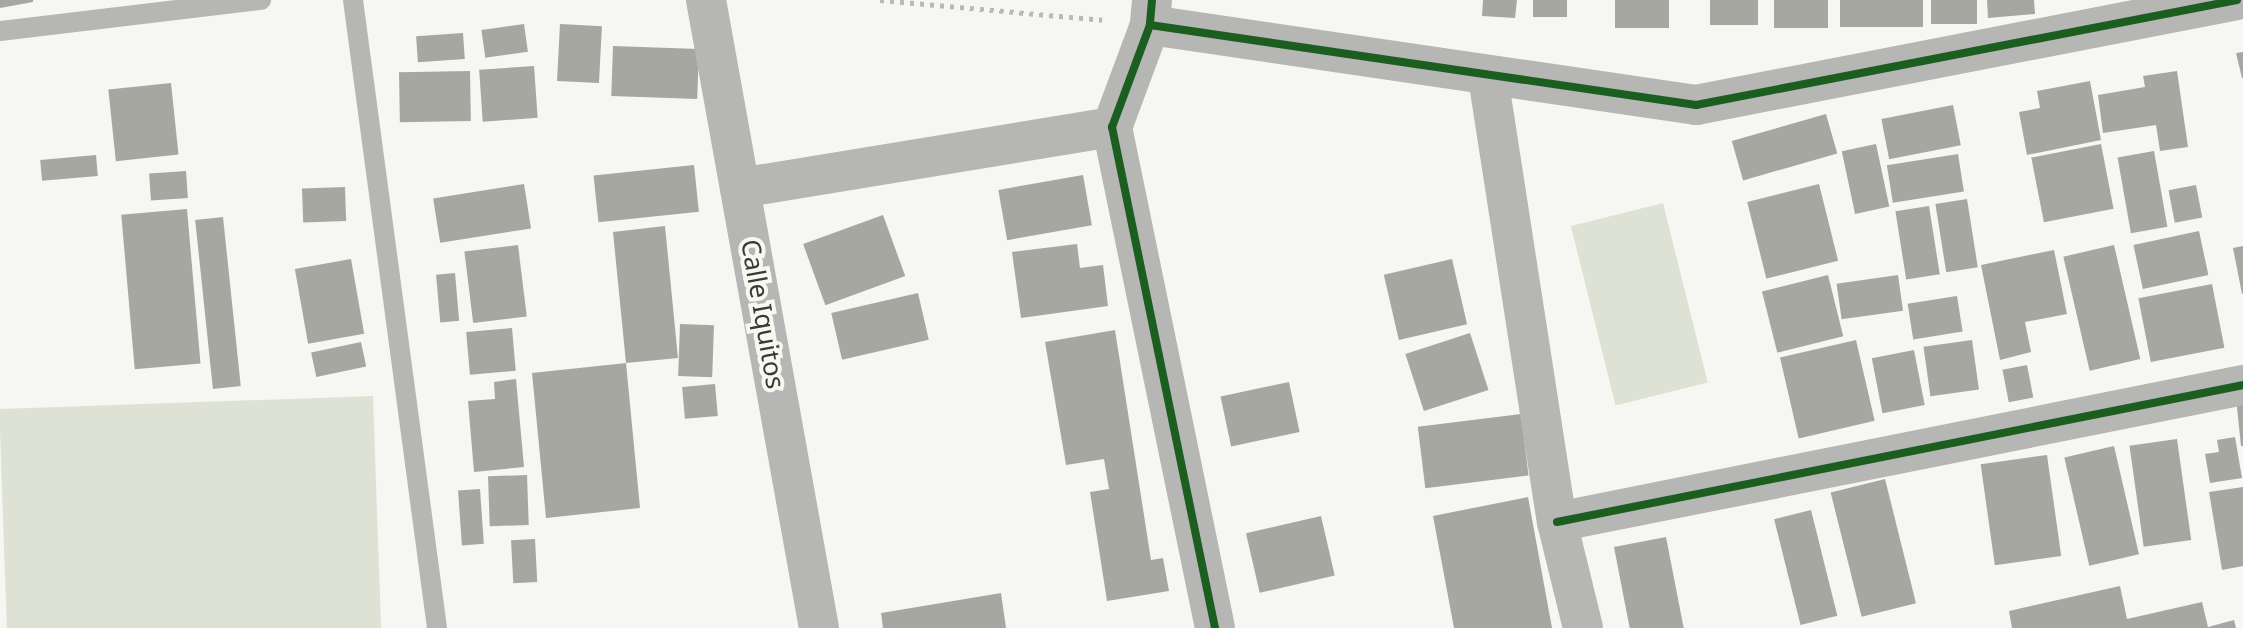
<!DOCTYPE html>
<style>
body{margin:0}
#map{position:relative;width:2243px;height:628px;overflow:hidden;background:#f6f7f3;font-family:"Noto Sans",sans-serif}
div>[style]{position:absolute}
.green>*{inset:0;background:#dee2d5;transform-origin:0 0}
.building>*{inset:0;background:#a5a7a0;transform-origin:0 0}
.path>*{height:5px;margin-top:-2.5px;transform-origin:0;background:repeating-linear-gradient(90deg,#b9b9b8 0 4px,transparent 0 10px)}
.lane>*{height:20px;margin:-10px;padding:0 10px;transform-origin:10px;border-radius:10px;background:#b6b7b5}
.street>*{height:40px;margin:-20px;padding:0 20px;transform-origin:20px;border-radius:20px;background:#b6b7b5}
.cycleway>*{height:8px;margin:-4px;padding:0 4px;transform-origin:4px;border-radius:4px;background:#1b5e20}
span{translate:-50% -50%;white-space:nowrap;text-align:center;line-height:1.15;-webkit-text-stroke:8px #f7f9f1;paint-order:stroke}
.street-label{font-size:26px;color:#393a37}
</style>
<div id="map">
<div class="green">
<div style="left:1663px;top:203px;width:185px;height:95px;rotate:76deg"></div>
<div style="left:373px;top:396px;width:232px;height:374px;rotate:88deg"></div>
</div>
<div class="building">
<div style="clip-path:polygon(0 0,33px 0,33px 2px,0 8px)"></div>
<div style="clip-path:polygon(1483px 0,1517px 0,1515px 18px,1482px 16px)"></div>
<div style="left:1533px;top:0;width:34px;height:17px"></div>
<div style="left:1615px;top:0;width:54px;height:28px"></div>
<div style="left:1710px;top:0;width:48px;height:25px"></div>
<div style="left:1774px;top:0;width:54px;height:28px"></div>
<div style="left:1840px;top:0;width:83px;height:27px"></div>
<div style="left:1931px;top:0;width:46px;height:24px"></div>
<div style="clip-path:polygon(1987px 0,2034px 0,2035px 14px,1988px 18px)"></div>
<div style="left:524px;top:24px;width:28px;height:43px;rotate:82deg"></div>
<div style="left:560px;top:24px;width:42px;height:57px;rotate:3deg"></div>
<div style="left:463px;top:33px;width:26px;height:47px;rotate:86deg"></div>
<div style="left:613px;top:46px;width:86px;height:50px;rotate:2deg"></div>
<div style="clip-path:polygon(2243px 52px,2243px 78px,2242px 78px,2236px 53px)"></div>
<div style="left:534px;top:66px;width:52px;height:55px;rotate:86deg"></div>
<div style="left:470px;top:71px;width:50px;height:71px;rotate:89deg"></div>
<div style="clip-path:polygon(2177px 71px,2188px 147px,2160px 151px,2156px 125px,2103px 133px,2098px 95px,2145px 87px,2143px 76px)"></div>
<div style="clip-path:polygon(2090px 81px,2101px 140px,2027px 155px,2019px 112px,2040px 108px,2037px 91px)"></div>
<div style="left:171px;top:83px;width:72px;height:63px;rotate:84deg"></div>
<div style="left:1953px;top:105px;width:41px;height:73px;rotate:79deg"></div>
<div style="left:1826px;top:114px;width:41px;height:98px;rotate:74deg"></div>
<div style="left:1876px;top:144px;width:64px;height:35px;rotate:78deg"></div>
<div style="left:2101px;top:144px;width:66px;height:71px;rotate:79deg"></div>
<div style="left:2154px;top:151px;width:77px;height:37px;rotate:80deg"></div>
<div style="left:1958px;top:154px;width:38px;height:72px;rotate:81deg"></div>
<div style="left:96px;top:155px;width:21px;height:56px;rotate:85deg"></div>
<div style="left:694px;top:165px;width:47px;height:101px;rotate:84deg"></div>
<div style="left:186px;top:171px;width:27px;height:37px;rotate:86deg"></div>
<div style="left:1083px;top:175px;width:51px;height:86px;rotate:80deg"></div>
<div style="left:524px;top:184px;width:45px;height:92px;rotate:81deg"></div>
<div style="left:1819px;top:184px;width:79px;height:74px;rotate:76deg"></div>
<div style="left:2196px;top:185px;width:33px;height:28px;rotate:79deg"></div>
<div style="left:345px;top:187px;width:34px;height:43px;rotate:88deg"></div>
<div style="left:1967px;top:199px;width:69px;height:32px;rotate:81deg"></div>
<div style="left:1929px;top:206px;width:69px;height:34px;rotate:81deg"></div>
<div style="left:187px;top:209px;width:155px;height:66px;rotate:85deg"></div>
<div style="left:883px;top:215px;width:65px;height:85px;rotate:70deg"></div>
<div style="left:223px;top:217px;width:170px;height:28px;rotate:84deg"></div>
<div style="clip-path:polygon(665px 226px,678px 358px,626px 363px,640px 508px,546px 518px,532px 373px,626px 363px,613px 232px)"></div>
<div style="left:2199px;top:231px;width:45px;height:67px;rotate:78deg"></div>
<div style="clip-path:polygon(1077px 244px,1080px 268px,1103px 265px,1108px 306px,1021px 318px,1012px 252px)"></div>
<div style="left:518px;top:245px;width:72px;height:54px;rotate:83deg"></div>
<div style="left:2114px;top:245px;width:117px;height:52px;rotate:77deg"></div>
<div style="clip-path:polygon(2243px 246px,2243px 294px,2242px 294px,2233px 248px)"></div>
<div style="clip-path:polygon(2054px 250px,2067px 314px,2025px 322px,2031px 352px,2000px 360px,1981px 265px)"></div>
<div style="left:351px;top:259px;width:76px;height:57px;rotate:80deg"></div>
<div style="left:1452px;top:259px;width:67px;height:70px;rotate:77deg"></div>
<div style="left:455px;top:273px;width:48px;height:19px;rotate:85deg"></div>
<div style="left:1828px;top:275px;width:63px;height:68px;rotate:76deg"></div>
<div style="left:1898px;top:275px;width:36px;height:62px;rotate:82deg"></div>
<div style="left:2212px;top:284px;width:65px;height:75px;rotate:79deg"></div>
<div style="left:918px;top:293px;width:48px;height:89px;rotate:77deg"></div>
<div style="left:1957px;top:296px;width:36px;height:50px;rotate:81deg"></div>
<div style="left:680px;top:324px;width:34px;height:52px;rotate:2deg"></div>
<div style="left:512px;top:328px;width:43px;height:46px;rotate:85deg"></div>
<div style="clip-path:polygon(1115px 330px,1151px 560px,1163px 558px,1169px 591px,1107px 601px,1090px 492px,1109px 489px,1104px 459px,1066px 465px,1045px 342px)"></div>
<div style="left:1470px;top:333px;width:60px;height:68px;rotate:72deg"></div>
<div style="left:1856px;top:340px;width:83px;height:78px;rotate:77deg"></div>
<div style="left:1972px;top:340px;width:50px;height:49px;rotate:82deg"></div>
<div style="left:361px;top:342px;width:25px;height:51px;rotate:78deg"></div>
<div style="left:1914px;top:350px;width:56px;height:43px;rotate:79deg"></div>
<div style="left:2027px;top:365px;width:33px;height:25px;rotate:79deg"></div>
<div style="clip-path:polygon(516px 379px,524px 467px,474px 472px,468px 401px,495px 399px,494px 382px)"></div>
<div style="left:1289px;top:382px;width:51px;height:70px;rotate:78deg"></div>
<div style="left:715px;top:384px;width:32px;height:33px;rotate:85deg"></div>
<div style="clip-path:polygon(2243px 397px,2243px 446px,2241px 446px,2236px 398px)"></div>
<div style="left:1521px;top:414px;width:62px;height:104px;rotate:83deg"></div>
<div style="clip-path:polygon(2235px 437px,2242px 478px,2210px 483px,2205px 454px,2219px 452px,2217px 440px)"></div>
<div style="left:2177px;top:439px;width:102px;height:48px;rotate:82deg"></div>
<div style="left:2114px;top:446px;width:111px;height:51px;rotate:77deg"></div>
<div style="left:2047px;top:455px;width:102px;height:67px;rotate:82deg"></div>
<div style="left:527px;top:475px;width:50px;height:39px;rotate:88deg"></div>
<div style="left:1885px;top:479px;width:128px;height:56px;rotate:76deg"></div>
<div style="clip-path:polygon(2243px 487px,2243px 566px,2222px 570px,2209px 492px)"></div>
<div style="left:480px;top:489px;width:55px;height:22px;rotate:86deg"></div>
<div style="clip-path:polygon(1528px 497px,1552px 628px,1454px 628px,1433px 516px)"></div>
<div style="left:1811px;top:510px;width:109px;height:38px;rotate:76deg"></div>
<div style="left:1321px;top:516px;width:61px;height:77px;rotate:77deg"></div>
<div style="left:1666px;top:537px;width:93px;height:53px;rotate:79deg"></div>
<div style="left:535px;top:539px;width:43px;height:24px;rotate:87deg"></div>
<div style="clip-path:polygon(2120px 586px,2127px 619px,2202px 602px,2208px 627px,2234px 620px,2236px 628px,2012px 628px,2009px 611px)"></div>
<div style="clip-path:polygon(1001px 593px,1006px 628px,883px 628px,881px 613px)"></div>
</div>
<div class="path">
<div style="left:880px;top:0;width:223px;rotate:5.1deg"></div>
</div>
<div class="lane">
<div style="left:353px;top:0;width:634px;rotate:82.38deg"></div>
<div style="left:0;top:31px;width:263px;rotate:-6.8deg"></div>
</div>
<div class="street">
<div style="left:706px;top:0;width:638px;rotate:79.8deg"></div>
<div style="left:1152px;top:0;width:25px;rotate:95deg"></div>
<div style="left:1150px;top:25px;width:109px;rotate:110.4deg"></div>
<div style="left:1112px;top:127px;width:511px;rotate:78.38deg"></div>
<div style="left:1150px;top:25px;width:552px;rotate:8.34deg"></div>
<div style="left:1696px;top:105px;width:551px;rotate:-10.98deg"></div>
<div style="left:1488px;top:77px;width:450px;rotate:81.2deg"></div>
<div style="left:1557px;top:522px;width:109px;rotate:76.2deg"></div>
<div style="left:740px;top:188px;width:377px;rotate:-9.3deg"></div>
<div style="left:1557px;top:522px;width:700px;rotate:-11.29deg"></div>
</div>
<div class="cycleway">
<div style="left:1152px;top:0;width:25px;rotate:95deg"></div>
<div style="left:1150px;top:25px;width:109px;rotate:110.4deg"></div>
<div style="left:1112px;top:127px;width:511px;rotate:78.38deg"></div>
<div style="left:1150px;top:25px;width:552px;rotate:8.34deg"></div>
<div style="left:1696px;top:105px;width:551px;rotate:-10.98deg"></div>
<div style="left:1557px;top:522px;width:700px;rotate:-11.29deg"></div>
</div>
<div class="street-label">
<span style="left:763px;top:314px;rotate:80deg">Calle Iquitos</span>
</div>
</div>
